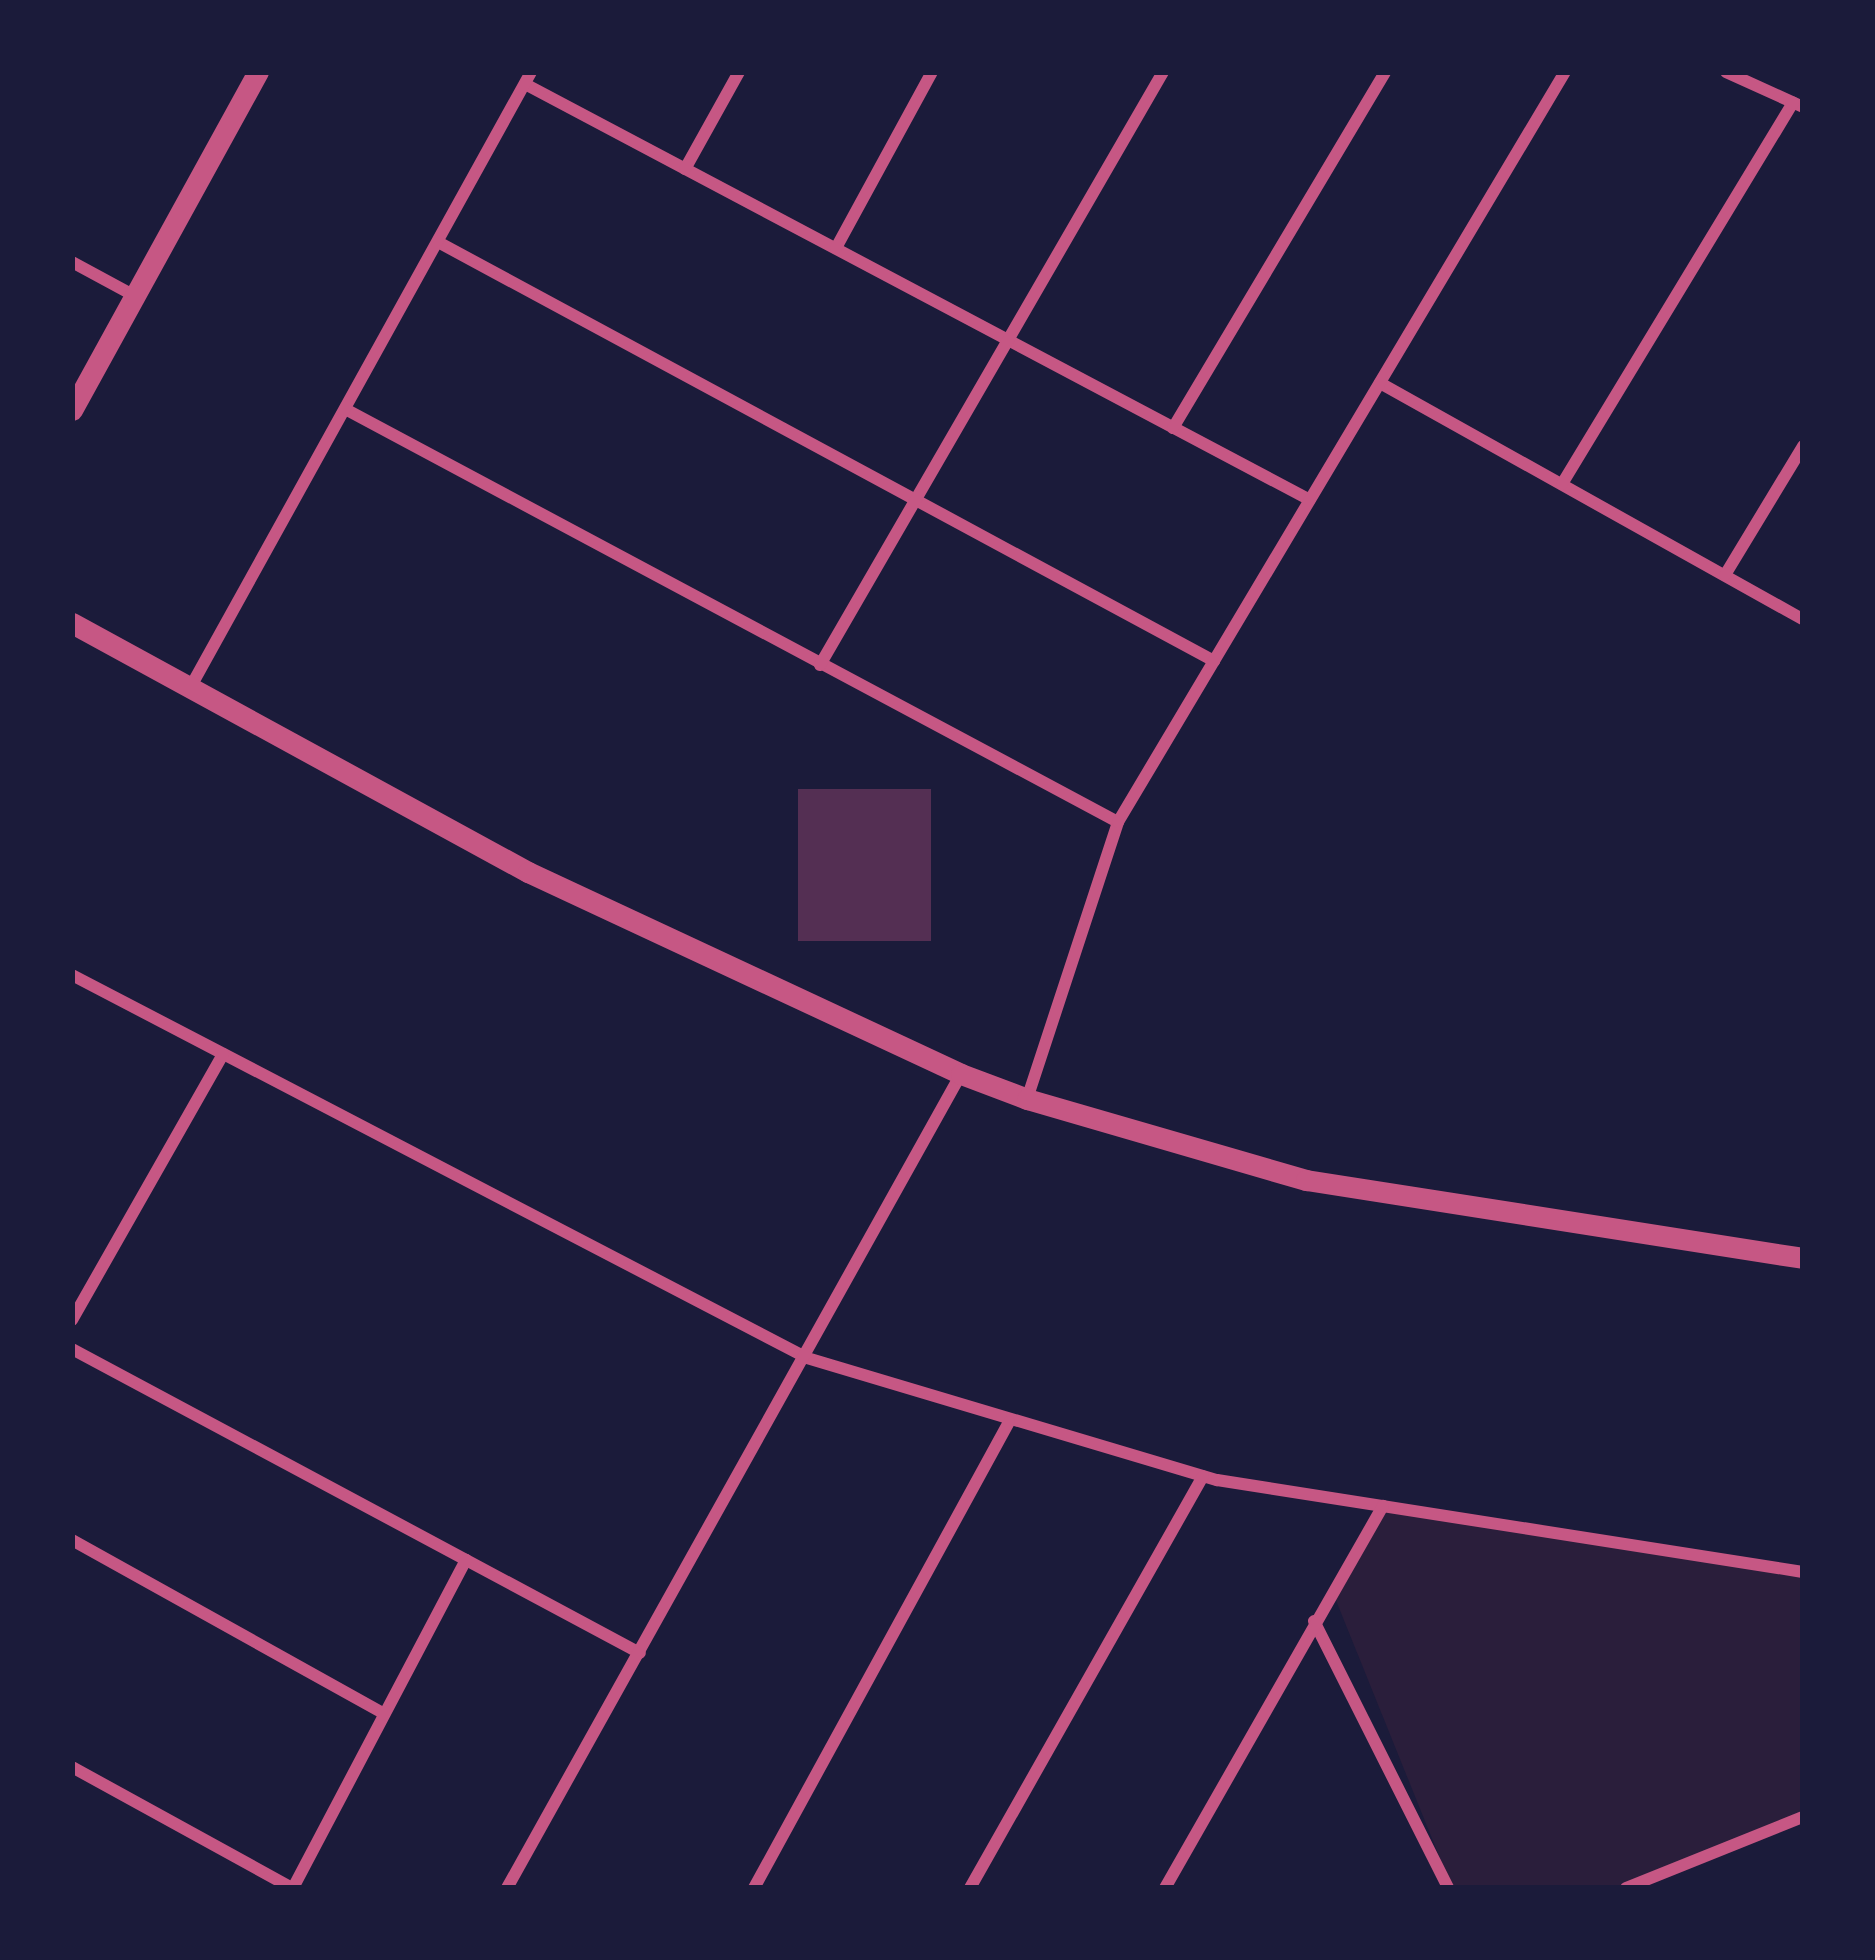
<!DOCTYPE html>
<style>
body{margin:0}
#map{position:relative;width:1875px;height:1960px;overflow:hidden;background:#1b1b3a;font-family:Cabin,sans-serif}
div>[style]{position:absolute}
.green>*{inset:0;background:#2a1e3b}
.building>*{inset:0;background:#542f53;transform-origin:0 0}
.minor>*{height:12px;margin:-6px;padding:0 6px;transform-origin:6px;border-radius:6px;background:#c65784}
.tertiary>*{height:21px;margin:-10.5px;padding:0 10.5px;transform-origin:10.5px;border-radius:10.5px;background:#c65784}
span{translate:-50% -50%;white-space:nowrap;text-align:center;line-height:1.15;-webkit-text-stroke:9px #1b1b3a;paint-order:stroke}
.frame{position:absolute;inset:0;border:75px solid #1b1b3a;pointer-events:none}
</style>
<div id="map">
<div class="green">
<div style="clip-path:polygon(1383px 1506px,1803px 1572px,1803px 1817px,1625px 1888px,1452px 1888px,1333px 1593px)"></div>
</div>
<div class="building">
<div style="left:798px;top:789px;width:133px;height:152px"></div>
</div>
<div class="minor">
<div style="left:1726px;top:72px;width:85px;rotate:24.4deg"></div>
<div style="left:525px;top:84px;width:888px;rotate:27.92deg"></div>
<div style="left:685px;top:169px;width:111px;rotate:-60.9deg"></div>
<div style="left:438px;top:242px;width:882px;rotate:28.37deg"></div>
<div style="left:836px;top:248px;width:200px;rotate:-61.4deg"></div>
<div style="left:72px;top:262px;width:72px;rotate:28.4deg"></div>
<div style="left:1380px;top:383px;width:484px;rotate:29.2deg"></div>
<div style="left:347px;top:410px;width:874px;rotate:28.12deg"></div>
<div style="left:1173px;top:428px;width:414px;rotate:-59.2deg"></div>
<div style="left:1562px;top:484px;width:446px;rotate:-58.8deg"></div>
<div style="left:1725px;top:575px;width:151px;rotate:-58.8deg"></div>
<div style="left:820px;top:665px;width:685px;rotate:-59.95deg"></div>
<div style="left:190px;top:688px;width:704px;rotate:-61.03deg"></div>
<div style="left:72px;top:975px;width:829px;rotate:27.52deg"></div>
<div style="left:807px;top:1358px;width:428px;rotate:16.6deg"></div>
<div style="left:1217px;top:1480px;width:593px;rotate:8.92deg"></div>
<div style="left:1027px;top:1099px;width:292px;rotate:-71.8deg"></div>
<div style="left:1118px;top:822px;width:873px;rotate:-59.21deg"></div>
<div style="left:72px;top:1320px;width:306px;rotate:-60.4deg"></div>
<div style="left:72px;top:1349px;width:644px;rotate:28.16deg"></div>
<div style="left:72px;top:1540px;width:357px;rotate:29.1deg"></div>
<div style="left:1314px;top:1621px;width:299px;rotate:63.3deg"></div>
<div style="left:72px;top:1767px;width:251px;rotate:28.8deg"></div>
<div style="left:293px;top:1888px;width:371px;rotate:-62.2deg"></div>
<div style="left:507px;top:1888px;width:932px;rotate:-60.85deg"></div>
<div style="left:754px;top:1888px;width:531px;rotate:-61.31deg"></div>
<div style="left:970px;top:1888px;width:473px;rotate:-60.5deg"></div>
<div style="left:1165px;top:1888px;width:440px;rotate:-60.3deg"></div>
<div style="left:1626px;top:1888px;width:191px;rotate:-21.9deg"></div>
</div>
<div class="tertiary">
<div style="left:72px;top:410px;width:386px;rotate:-61.2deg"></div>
<div style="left:72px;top:623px;width:520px;rotate:28.64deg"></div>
<div style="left:528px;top:872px;width:478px;rotate:25deg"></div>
<div style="left:961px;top:1074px;width:71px;rotate:20.7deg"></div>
<div style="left:1027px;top:1099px;width:291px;rotate:16.2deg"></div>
<div style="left:1306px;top:1180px;width:503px;rotate:8.92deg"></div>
</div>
<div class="frame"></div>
</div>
